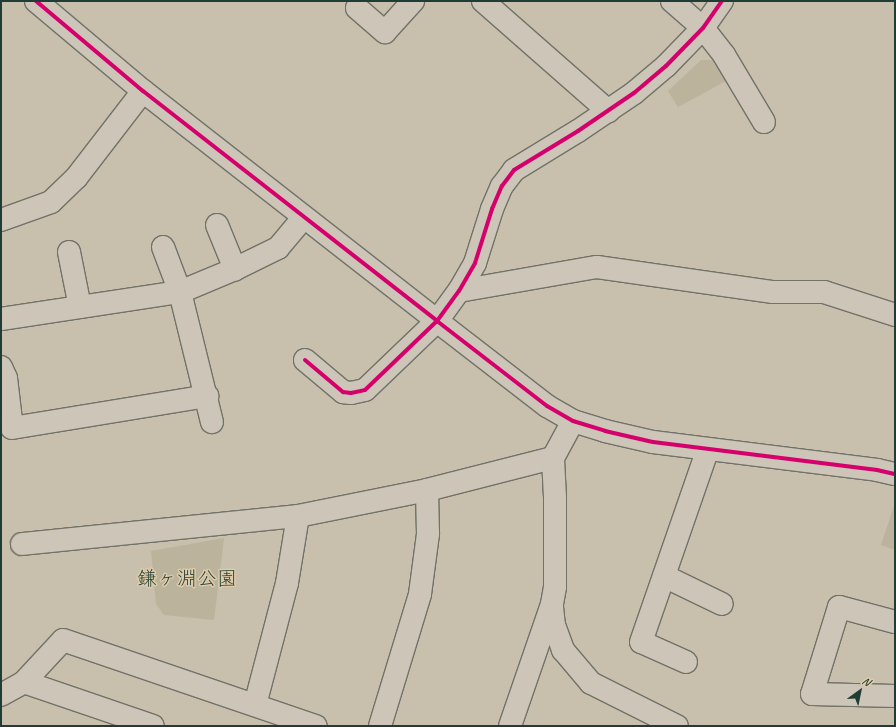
<!DOCTYPE html>
<meta charset="utf-8">
<style>
body{margin:0}
#map{position:relative;width:896px;height:727px;overflow:hidden;background:#c8bfad;font-family:Caveat,"Klee One",sans-serif}
div>[style]{position:absolute}
.green>*{inset:0;background:#bbb39b}
.roads{filter:drop-shadow(1px 0 #717268) drop-shadow(-1px 0 #717268) drop-shadow(0 1px #717268) drop-shadow(0 -1px #717268)}
.minor>*{height:22px;margin:-11px;padding:0 11px;transform-origin:11px;border-radius:11px;background:#ccc5b8}
.tertiary>*{height:22px;margin:-11px;padding:0 11px;transform-origin:11px;border-radius:11px;background:#ccc5b8}
.cycleway>*{height:4px;margin:-2px;padding:0 2px;transform-origin:2px;border-radius:2px;background:#d6006c}
span{translate:-50% -50%;white-space:nowrap;text-align:center;line-height:1.15;-webkit-text-stroke:3px #decba9;paint-order:stroke}
.park-label{font-size:20px;color:#264238}
.frame{position:absolute;inset:0;border:2px solid #1f3d34;pointer-events:none}
.north{position:absolute;left:840px;top:671px;width:40px;height:40px;-webkit-text-stroke:3px #decba9;paint-order:stroke;rotate:33deg;font-size:11px;font-weight:700;line-height:16px;text-align:center;color:#1f3d34}
.north::after{content:'';display:block;margin:auto;width:14px;height:18px;background:#1f3d34;clip-path:polygon(50% 0,100% 100%,50% 72%,0 100%)}
</style>
<div id="map">
<div class="green">
<div style="clip-path:polygon(701px 60px,716px 60px,726px 81px,678px 107px,668px 91px)"></div>
<div style="clip-path:polygon(895px 503px,895px 550px,881px 545px)"></div>
<div style="clip-path:polygon(224px 538px,214px 620px,164px 615px,156px 604px,151px 551px)"></div>
</div>
<div class="roads">
<div class="minor">
<div style="left:483px;top:1px;width:167px;rotate:41.3deg"></div>
<div style="left:672px;top:1px;width:41px;rotate:41.1deg"></div>
<div style="left:703px;top:28px;width:34px;rotate:52deg"></div>
<div style="left:724px;top:55px;width:78px;rotate:59.2deg"></div>
<div style="left:357px;top:8px;width:37px;rotate:41deg"></div>
<div style="left:385px;top:32px;width:42px;rotate:-47.9deg"></div>
<div style="left:1px;top:220px;width:53px;rotate:-19.8deg"></div>
<div style="left:51px;top:202px;width:35px;rotate:-44deg"></div>
<div style="left:76px;top:178px;width:110px;rotate:-52.4deg"></div>
<div style="left:217px;top:225px;width:48px;rotate:67.8deg"></div>
<div style="left:163px;top:247px;width:48px;rotate:69.3deg"></div>
<div style="left:180px;top:292px;width:134px;rotate:76.2deg"></div>
<div style="left:69px;top:252px;width:56px;rotate:78.7deg"></div>
<div style="left:459px;top:291px;width:140px;rotate:-9.9deg"></div>
<div style="left:597px;top:267px;width:178px;rotate:8.1deg"></div>
<div style="left:773px;top:292px;width:51px"></div>
<div style="left:824px;top:292px;width:75px;rotate:17.9deg"></div>
<div style="left:1px;top:319px;width:181px;rotate:-8.6deg"></div>
<div style="left:180px;top:292px;width:60px;rotate:-22.7deg"></div>
<div style="left:235px;top:269px;width:48px;rotate:-26deg"></div>
<div style="left:278px;top:248px;width:40px;rotate:-50deg"></div>
<div style="left:305px;top:360px;width:50px;rotate:40.1deg"></div>
<div style="left:343px;top:392px;width:8px;rotate:7deg"></div>
<div style="left:351px;top:393px;width:14px;rotate:-12deg"></div>
<div style="left:365px;top:390px;width:100px;rotate:-43.8deg"></div>
<div style="left:437px;top:321px;width:37px;rotate:-54deg"></div>
<div style="left:459px;top:291px;width:32px;rotate:-60deg"></div>
<div style="left:475px;top:263px;width:57px;rotate:-72.5deg"></div>
<div style="left:492px;top:209px;width:25px;rotate:-67deg"></div>
<div style="left:502px;top:186px;width:20px;rotate:-53deg"></div>
<div style="left:514px;top:170px;width:75px;rotate:-31.4deg"></div>
<div style="left:578px;top:131px;width:68px;rotate:-34.2deg"></div>
<div style="left:634px;top:93px;width:42px;rotate:-40.2deg"></div>
<div style="left:666px;top:66px;width:53px;rotate:-45.8deg"></div>
<div style="left:703px;top:28px;width:33px;rotate:-55deg"></div>
<div style="left:1px;top:367px;width:12px;rotate:66deg"></div>
<div style="left:6px;top:378px;width:50px;rotate:83.2deg"></div>
<div style="left:12px;top:428px;width:198px;rotate:-9.3deg"></div>
<div style="left:22px;top:544px;width:277px;rotate:-5.8deg"></div>
<div style="left:298px;top:516px;width:132px;rotate:-11.4deg"></div>
<div style="left:427px;top:490px;width:130px;rotate:-14.3deg"></div>
<div style="left:664px;top:576px;width:64px;rotate:25.8deg"></div>
<div style="left:552px;top:607px;width:18px;rotate:84deg"></div>
<div style="left:554px;top:625px;width:27px;rotate:70deg"></div>
<div style="left:563px;top:650px;width:43px;rotate:49.7deg"></div>
<div style="left:591px;top:683px;width:96px;rotate:26.6deg"></div>
<div style="left:895px;top:622px;width:58px;rotate:-165deg"></div>
<div style="left:839px;top:607px;width:91px;rotate:107.2deg"></div>
<div style="left:812px;top:694px;width:83px;rotate:1.4deg"></div>
<div style="left:686px;top:662px;width:49px;rotate:-156deg"></div>
<div style="left:641px;top:642px;width:204px;rotate:-70.9deg"></div>
<div style="left:24px;top:682px;width:136px;rotate:18.8deg"></div>
<div style="left:1px;top:695px;width:26px;rotate:-29deg"></div>
<div style="left:24px;top:682px;width:57px;rotate:-47.1deg"></div>
<div style="left:63px;top:640px;width:267px;rotate:18.8deg"></div>
<div style="left:255px;top:705px;width:126px;rotate:-75.3deg"></div>
<div style="left:287px;top:583px;width:68px;rotate:-80.7deg"></div>
<div style="left:380px;top:726px;width:138px;rotate:-73.1deg"></div>
<div style="left:420px;top:594px;width:61px;rotate:-82.4deg"></div>
<div style="left:428px;top:534px;width:44px;rotate:-91.3deg"></div>
<div style="left:510px;top:726px;width:129px;rotate:-71deg"></div>
<div style="left:552px;top:604px;width:17px;rotate:-80deg"></div>
<div style="left:555px;top:587px;width:90px;rotate:-90deg"></div>
<div style="left:555px;top:497px;width:39px;rotate:-93deg"></div>
<div style="left:553px;top:458px;width:42px;rotate:-61.6deg"></div>
</div>
<div class="tertiary">
<div style="left:36px;top:1px;width:140px;rotate:40.1deg"></div>
<div style="left:143px;top:91px;width:373px;rotate:38deg"></div>
<div style="left:437px;top:321px;width:139px;rotate:37.7deg"></div>
<div style="left:547px;top:406px;width:30px;rotate:30deg"></div>
<div style="left:573px;top:421px;width:34px;rotate:17deg"></div>
<div style="left:605px;top:431px;width:49px;rotate:12.9deg"></div>
<div style="left:653px;top:442px;width:226px;rotate:7.1deg"></div>
<div style="left:877px;top:470px;width:18px;rotate:13deg"></div>
</div>
</div>
<div class="cycleway">
<div style="left:36px;top:1px;width:140px;rotate:40.1deg"></div>
<div style="left:143px;top:91px;width:373px;rotate:38deg"></div>
<div style="left:437px;top:321px;width:139px;rotate:37.7deg"></div>
<div style="left:547px;top:406px;width:30px;rotate:30deg"></div>
<div style="left:573px;top:421px;width:34px;rotate:17deg"></div>
<div style="left:605px;top:431px;width:49px;rotate:12.9deg"></div>
<div style="left:653px;top:442px;width:226px;rotate:7.1deg"></div>
<div style="left:877px;top:470px;width:18px;rotate:13deg"></div>
<div style="left:305px;top:360px;width:50px;rotate:40.1deg"></div>
<div style="left:343px;top:392px;width:8px;rotate:7deg"></div>
<div style="left:351px;top:393px;width:14px;rotate:-12deg"></div>
<div style="left:365px;top:390px;width:100px;rotate:-43.8deg"></div>
<div style="left:437px;top:321px;width:37px;rotate:-54deg"></div>
<div style="left:459px;top:291px;width:32px;rotate:-60deg"></div>
<div style="left:475px;top:263px;width:57px;rotate:-72.5deg"></div>
<div style="left:492px;top:209px;width:25px;rotate:-67deg"></div>
<div style="left:502px;top:186px;width:20px;rotate:-53deg"></div>
<div style="left:514px;top:170px;width:75px;rotate:-31.4deg"></div>
<div style="left:578px;top:131px;width:68px;rotate:-34.2deg"></div>
<div style="left:634px;top:93px;width:42px;rotate:-40.2deg"></div>
<div style="left:666px;top:66px;width:53px;rotate:-45.8deg"></div>
<div style="left:703px;top:28px;width:33px;rotate:-55deg"></div>
</div>
<div class="park-label">
<span style="left:187px;top:578px">鎌ヶ淵公園</span>
</div>
<div class="frame"></div>
<div class="north">N</div>
</div>
